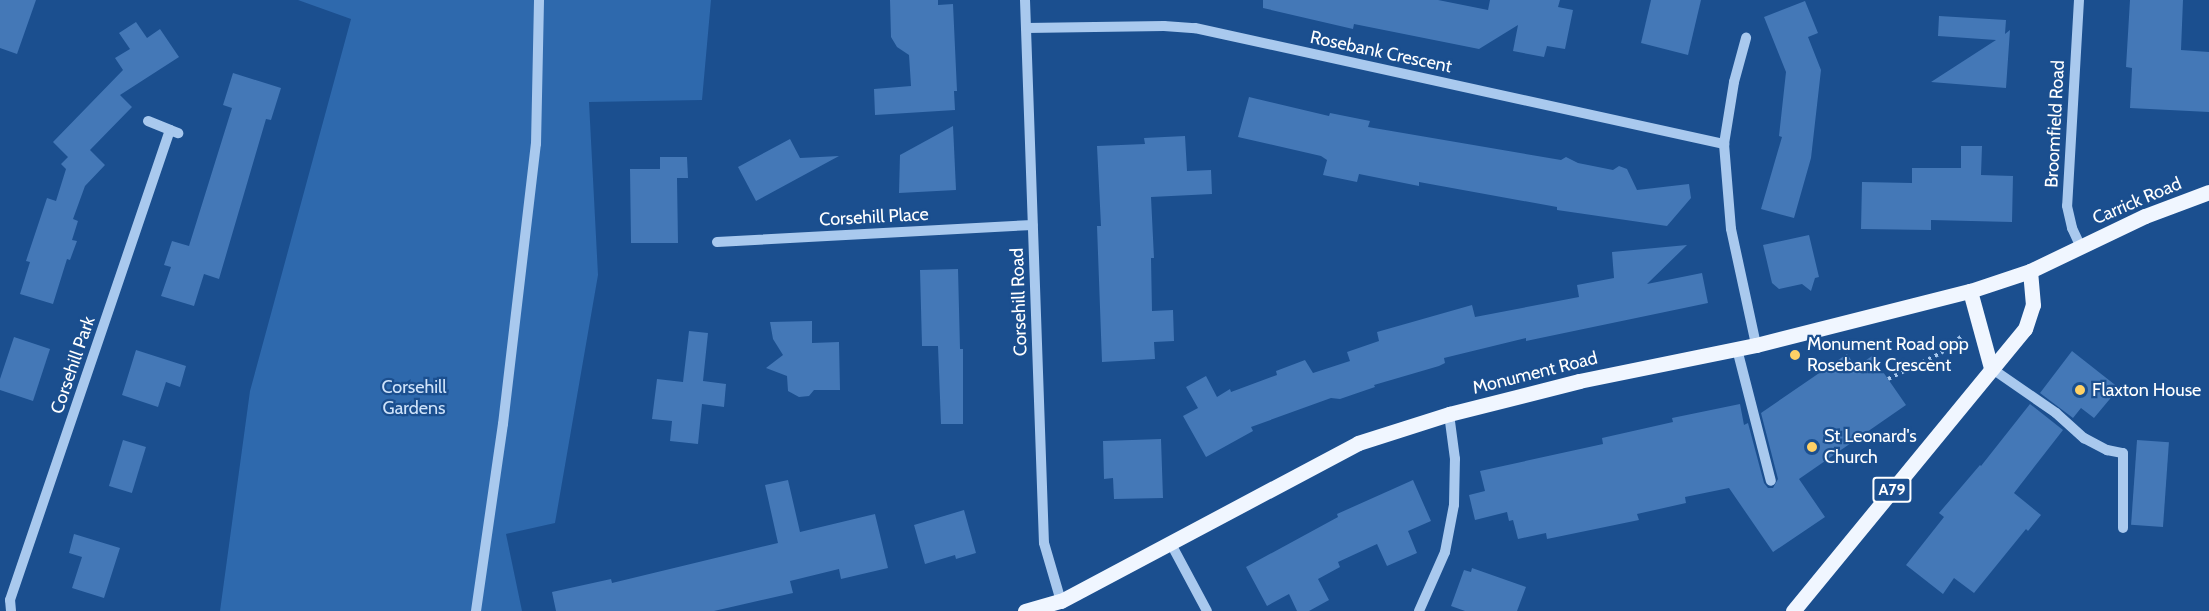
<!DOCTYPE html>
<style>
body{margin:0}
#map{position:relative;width:2209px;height:611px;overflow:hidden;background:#1b4f8f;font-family:Cabin,sans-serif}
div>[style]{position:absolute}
.green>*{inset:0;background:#2e69ad}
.building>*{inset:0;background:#4478b7;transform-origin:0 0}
.path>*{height:4px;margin-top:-2px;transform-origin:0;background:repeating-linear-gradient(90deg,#a9c9ee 0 3px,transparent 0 7.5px)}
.minor>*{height:10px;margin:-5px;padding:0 5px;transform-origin:5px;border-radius:5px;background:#a9c9ee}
.major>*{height:15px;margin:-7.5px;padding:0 7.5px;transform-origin:7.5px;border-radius:7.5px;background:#f0f6ff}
.dots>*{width:16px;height:16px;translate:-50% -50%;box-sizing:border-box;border:3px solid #1b4f8f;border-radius:50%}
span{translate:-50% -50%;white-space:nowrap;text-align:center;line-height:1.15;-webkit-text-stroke:4.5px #1b4f8f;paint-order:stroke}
.shield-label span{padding:2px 4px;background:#1b4f8f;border:2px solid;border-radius:4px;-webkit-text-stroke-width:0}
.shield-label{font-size:16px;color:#fff;font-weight:700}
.street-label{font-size:18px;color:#fff}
.poi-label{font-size:18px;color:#fff}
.left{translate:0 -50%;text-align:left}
.park-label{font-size:18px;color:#cfe3fa}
</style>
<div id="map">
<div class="green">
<div style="clip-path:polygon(298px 0,711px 0,702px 100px,589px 102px,598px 275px,555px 523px,506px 534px,522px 611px,220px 611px,250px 391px,351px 19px)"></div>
</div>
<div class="building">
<div style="clip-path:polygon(0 0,36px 0,17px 54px,0 48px)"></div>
<div style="clip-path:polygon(890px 0,938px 0,938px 5px,953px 4px,957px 91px,954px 91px,955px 110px,875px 115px,874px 89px,911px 86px,909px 55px,897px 47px,891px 37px)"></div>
<div style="clip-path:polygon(1263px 0,1438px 0,1488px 10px,1490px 0,1560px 0,1558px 7px,1573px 10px,1565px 49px,1547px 46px,1544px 57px,1513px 51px,1518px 25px,1479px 49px,1354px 24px,1353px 29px,1263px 8px)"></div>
<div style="clip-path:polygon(1651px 0,1701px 0,1688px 55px,1641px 43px)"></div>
<div style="clip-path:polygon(2130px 0,2183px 0,2181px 50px,2209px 52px,2209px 112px,2130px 108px,2132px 68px,2126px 67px)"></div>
<div style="clip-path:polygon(1805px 1px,1818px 33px,1808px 37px,1821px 70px,1811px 158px,1794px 218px,1761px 209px,1782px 137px,1779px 136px,1786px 72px,1764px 17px)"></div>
<div style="clip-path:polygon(1939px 16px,2006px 20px,2005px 34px,2010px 30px,2006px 88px,1931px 82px,1996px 40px,1938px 36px)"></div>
<div style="clip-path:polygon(136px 22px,147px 38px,160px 29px,179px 57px,120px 95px,132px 107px,90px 150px,105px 165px,85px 186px,73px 219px,78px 221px,72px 240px,77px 241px,70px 260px,67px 259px,53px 304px,20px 294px,30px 262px,26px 261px,47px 198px,56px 201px,66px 169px,61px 164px,68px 157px,53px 142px,123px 70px,115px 58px,130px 49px,119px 33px)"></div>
<div style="clip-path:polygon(233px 73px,281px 88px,271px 120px,266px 119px,219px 279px,204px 274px,194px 306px,161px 296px,171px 267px,164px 265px,172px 241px,189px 246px,232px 108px,223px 105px)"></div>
<div style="clip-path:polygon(1249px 97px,1329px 116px,1330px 113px,1370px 121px,1368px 127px,1561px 160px,1566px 157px,1578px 163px,1613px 170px,1619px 166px,1627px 169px,1637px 190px,1689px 184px,1691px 198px,1667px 226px,1557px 210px,1557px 207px,1419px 182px,1419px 186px,1359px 174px,1357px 182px,1323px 175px,1327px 160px,1321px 156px,1238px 137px)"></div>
<div style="clip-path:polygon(953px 126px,956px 190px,899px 193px,900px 155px)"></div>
<div style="clip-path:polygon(1185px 136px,1187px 171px,1211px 170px,1212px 194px,1151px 197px,1154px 258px,1151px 258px,1152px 311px,1173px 310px,1174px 341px,1154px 342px,1155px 359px,1102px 362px,1097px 226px,1101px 226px,1097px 146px,1145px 144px,1144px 138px)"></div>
<div style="clip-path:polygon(790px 139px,800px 158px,839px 156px,756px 201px,738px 167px)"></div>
<div style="clip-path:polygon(1961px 146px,1982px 146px,1981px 175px,2013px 176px,2012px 222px,1931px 220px,1931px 230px,1861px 229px,1862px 182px,1912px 183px,1912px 168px,1961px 168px)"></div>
<div style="clip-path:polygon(660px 157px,687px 157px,688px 178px,677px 178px,678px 243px,631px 243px,630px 169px,660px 169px)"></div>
<div style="clip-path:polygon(1809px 235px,1819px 277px,1815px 278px,1811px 291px,1802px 284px,1779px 289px,1772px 283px,1763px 245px)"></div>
<div style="clip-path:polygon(1687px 245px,1647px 284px,1702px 273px,1708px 303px,1526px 341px,1526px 338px,1444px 358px,1445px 363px,1439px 366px,1374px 385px,1375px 387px,1340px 399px,1331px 398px,1251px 427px,1253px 431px,1206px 457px,1183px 416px,1198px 408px,1186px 387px,1206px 376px,1217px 397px,1230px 389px,1231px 392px,1277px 375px,1276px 371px,1305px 360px,1313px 373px,1350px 361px,1347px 352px,1379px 341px,1377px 332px,1472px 305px,1475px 317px,1579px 297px,1577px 285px,1614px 278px,1612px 252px)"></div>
<div style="clip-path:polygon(958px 269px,960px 349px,963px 349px,963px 424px,941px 424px,938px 346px,922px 346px,920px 270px)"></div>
<div style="clip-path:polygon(812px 321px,812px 343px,839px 342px,840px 390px,814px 390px,809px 396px,799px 397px,788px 391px,787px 376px,766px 368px,783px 355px,773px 339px,770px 322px)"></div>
<div style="clip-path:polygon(689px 331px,708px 333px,703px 381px,726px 384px,724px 407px,702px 404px,698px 444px,670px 441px,672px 421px,652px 419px,657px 379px,683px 382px)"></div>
<div style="clip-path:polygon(14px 337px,50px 349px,33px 401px,0 390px,0 379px)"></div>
<div style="clip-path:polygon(136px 350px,186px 366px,180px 387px,166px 382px,158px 407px,122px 395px)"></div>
<div style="clip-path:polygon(2072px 351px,2119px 388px,2094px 418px,2081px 408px,2073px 418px,2040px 393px)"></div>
<div style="clip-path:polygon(1847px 354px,1856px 367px,1872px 356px,1906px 405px,1799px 479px,1825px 517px,1773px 552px,1729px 488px,1685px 497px,1686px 503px,1637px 514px,1639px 520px,1547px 539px,1546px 533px,1518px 539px,1513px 520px,1509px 521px,1507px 512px,1475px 520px,1469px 495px,1485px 491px,1480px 471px,1603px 444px,1602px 438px,1673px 422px,1672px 418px,1740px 404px,1744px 425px,1748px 423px,1764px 483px,1768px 488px,1773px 488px,1778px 479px,1761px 413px)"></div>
<div style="clip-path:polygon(2030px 404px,2063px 430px,2014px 493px,2041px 515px,2028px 531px,2026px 529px,1974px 593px,1954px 578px,1943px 594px,1906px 565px,1944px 517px,1939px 513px,1980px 465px,1981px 466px)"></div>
<div style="clip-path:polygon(1161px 439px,1163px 498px,1114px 499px,1113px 478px,1104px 479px,1103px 441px)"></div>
<div style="left:123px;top:440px;width:24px;height:48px;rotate:17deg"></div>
<div style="left:2137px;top:440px;width:32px;height:85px;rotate:4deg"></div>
<div style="clip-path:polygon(788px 480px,800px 532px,875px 514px,888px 568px,841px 579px,839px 569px,790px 581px,793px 593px,714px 611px,556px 611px,552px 592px,611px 579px,612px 583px,778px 543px,765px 485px)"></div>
<div style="clip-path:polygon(1413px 480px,1431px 521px,1408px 531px,1417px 553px,1387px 566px,1377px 544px,1338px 562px,1340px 567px,1318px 579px,1329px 600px,1309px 611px,1297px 611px,1289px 594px,1267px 606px,1246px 567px,1338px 517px,1337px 514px)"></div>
<div style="clip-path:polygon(964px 510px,976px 553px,956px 559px,955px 555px,925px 564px,914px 525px)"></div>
<div style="clip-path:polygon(74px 534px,120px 548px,104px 598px,72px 588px,82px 557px,69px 553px)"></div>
<div style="clip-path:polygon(1472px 568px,1526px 587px,1517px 611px,1465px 611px,1451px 606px,1464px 570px,1471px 572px)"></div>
</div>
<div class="path">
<div style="left:1888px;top:379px;width:59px;rotate:-26.1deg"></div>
<div style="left:1941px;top:353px;width:27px;rotate:-39deg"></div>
</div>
<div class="minor">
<div style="left:1025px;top:0;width:543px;rotate:88deg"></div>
<div style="left:1044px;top:543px;width:60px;rotate:73.7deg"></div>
<div style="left:2079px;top:0;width:206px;rotate:93.3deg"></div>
<div style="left:2067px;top:206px;width:23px;rotate:77deg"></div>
<div style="left:2072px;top:228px;width:21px;rotate:65deg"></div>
<div style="left:1026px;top:28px;width:138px;rotate:-0.8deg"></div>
<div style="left:1164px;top:26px;width:31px;rotate:4deg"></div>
<div style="left:1195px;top:28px;width:542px;rotate:12.37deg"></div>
<div style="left:1724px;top:144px;width:85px;rotate:85.3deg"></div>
<div style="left:1731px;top:229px;width:119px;rotate:77.8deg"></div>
<div style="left:148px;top:121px;width:24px;rotate:22deg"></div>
<div style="left:1724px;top:144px;width:63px;rotate:-80.8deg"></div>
<div style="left:1734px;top:82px;width:46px;rotate:-74.7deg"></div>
<div style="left:717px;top:242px;width:316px;rotate:-3.1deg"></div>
<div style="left:1737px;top:349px;width:136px;rotate:75.6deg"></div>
<div style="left:1991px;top:368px;width:79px;rotate:34.7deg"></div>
<div style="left:2056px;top:413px;width:38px;rotate:42deg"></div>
<div style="left:2084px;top:438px;width:26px;rotate:28deg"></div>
<div style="left:2107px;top:450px;width:16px;rotate:11deg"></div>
<div style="left:2123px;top:453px;width:75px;rotate:90deg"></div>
<div style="left:1170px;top:542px;width:78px;rotate:61.8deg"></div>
<div style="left:11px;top:611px;width:11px;rotate:-95deg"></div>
<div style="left:10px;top:600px;width:496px;rotate:-71.2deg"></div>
<div style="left:170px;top:130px;width:9px;rotate:21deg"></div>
<div style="left:476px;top:611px;width:189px;rotate:-81.8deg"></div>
<div style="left:503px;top:424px;width:282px;rotate:-83.3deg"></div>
<div style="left:536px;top:144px;width:144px;rotate:-88.8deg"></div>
<div style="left:1419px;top:611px;width:64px;rotate:-66.2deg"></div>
<div style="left:1445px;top:552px;width:48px;rotate:-79.2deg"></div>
<div style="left:1454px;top:505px;width:46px;rotate:-88.8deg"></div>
<div style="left:1455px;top:459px;width:45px;rotate:-97.6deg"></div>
</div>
<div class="major">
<div style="left:1970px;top:291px;width:80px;rotate:74.7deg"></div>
<div style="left:1025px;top:611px;width:37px;rotate:-16deg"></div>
<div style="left:1061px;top:601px;width:336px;rotate:-28deg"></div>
<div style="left:1358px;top:443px;width:96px;rotate:-17.7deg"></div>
<div style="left:1449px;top:414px;width:134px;rotate:-14.2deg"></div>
<div style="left:1579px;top:381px;width:181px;rotate:-11.5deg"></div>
<div style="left:1756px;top:345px;width:221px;rotate:-14.2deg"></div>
<div style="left:1970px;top:291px;width:63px;rotate:-18.4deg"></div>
<div style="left:2030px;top:271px;width:127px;rotate:-25.6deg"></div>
<div style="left:2145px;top:216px;width:68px;rotate:-20.6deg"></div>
<div style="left:1793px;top:611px;width:365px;rotate:-50.6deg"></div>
<div style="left:2025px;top:329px;width:25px;rotate:-72deg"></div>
<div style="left:2033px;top:305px;width:34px;rotate:-95deg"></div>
</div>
<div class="dots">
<div style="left:1795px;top:355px;background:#ffd166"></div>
<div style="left:2080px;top:390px;background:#ffd166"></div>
<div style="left:1812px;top:447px;background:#ffd166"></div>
</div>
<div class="shield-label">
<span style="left:1892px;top:490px">A79</span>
</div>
<div class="street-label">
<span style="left:1381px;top:52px;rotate:12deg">Rosebank Crescent</span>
<span style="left:2055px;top:124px;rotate:-87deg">Broomfield Road</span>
<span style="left:2137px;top:201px;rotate:-23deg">Carrick Road</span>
<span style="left:874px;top:217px;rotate:-3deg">Corsehill Place</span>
<span style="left:1019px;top:302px;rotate:-92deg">Corsehill Road</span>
<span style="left:73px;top:365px;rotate:-71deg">Corsehill Park</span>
<span style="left:1535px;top:373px;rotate:-14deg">Monument Road</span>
</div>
<div class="poi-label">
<span class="left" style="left:1807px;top:355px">Monument Road opp<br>Rosebank Crescent</span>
<span class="left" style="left:2092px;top:390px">Flaxton House</span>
<span class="left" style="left:1824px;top:447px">St Leonard's<br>Church</span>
</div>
<div class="park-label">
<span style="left:414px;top:398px">Corsehill<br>Gardens</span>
</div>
</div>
